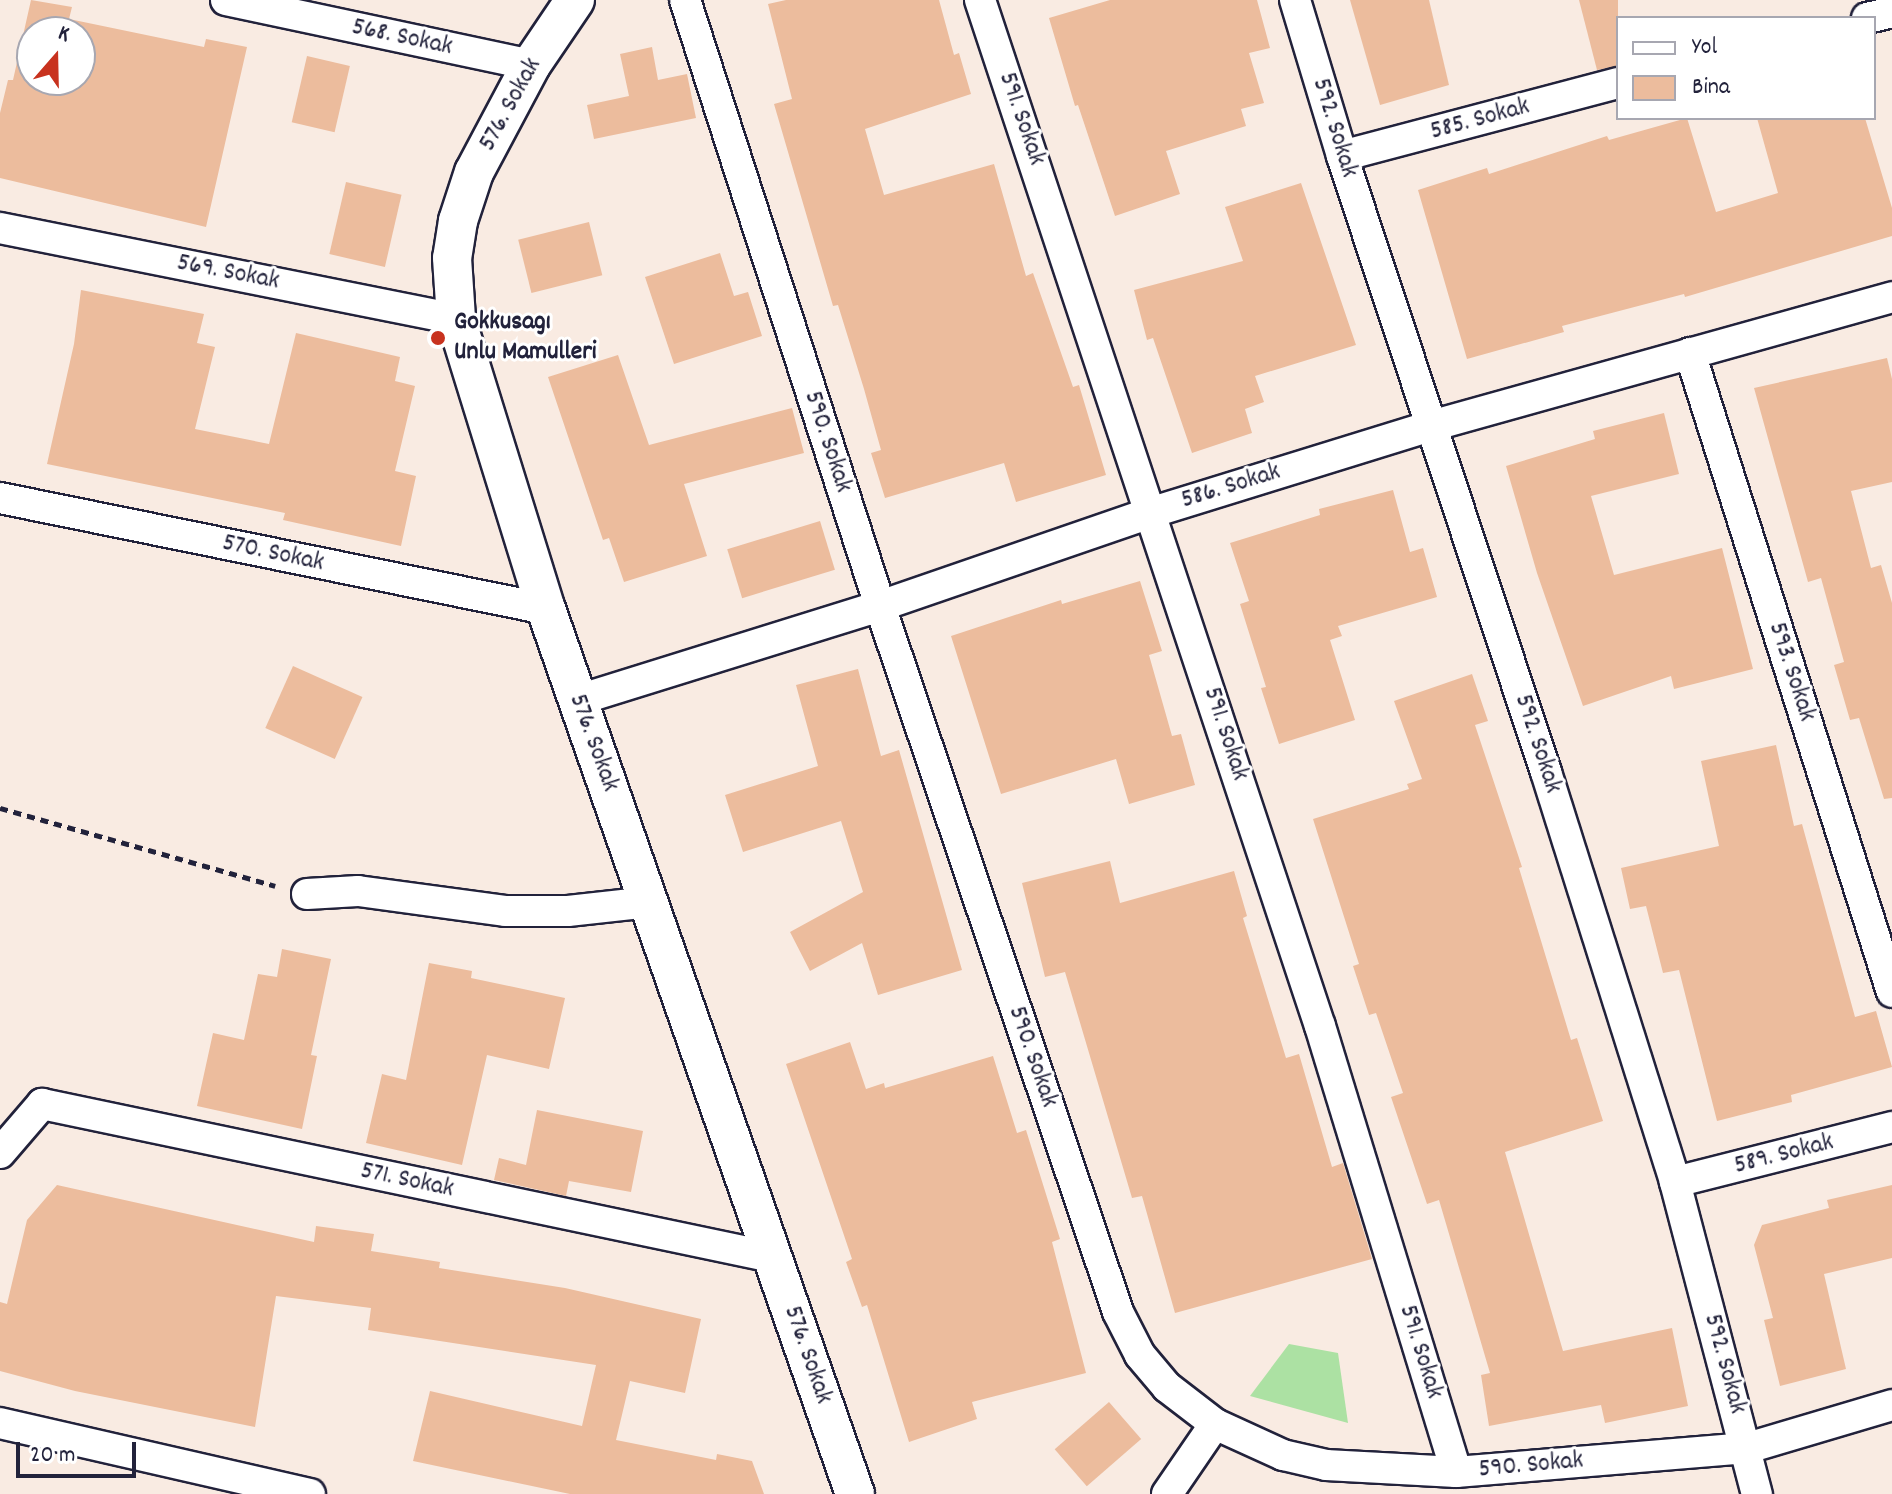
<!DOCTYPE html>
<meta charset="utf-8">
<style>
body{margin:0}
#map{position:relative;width:1892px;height:1494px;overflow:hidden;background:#f9ebe2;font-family:Dekko,sans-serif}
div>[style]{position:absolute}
.green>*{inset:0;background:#ace1a3}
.building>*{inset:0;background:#ecbc9d;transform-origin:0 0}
.path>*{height:5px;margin-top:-2.5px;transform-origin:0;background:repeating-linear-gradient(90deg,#22223b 0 8px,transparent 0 14px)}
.roads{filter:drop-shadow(2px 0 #22223b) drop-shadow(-2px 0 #22223b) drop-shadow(0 2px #22223b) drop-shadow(0 -2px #22223b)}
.minor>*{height:30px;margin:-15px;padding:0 15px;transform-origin:15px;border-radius:15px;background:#fff}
.tertiary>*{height:38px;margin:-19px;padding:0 19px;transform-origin:19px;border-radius:19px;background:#fff}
.dots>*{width:22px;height:22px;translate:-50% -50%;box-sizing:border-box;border:4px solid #fff;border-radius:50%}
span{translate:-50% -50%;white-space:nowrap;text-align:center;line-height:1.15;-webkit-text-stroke:6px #fff;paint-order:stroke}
.street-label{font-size:26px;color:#22223b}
.poi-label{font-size:26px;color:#22223b;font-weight:700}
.left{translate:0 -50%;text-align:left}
.legend{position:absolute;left:1616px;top:16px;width:260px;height:104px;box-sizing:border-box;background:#fff;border:2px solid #a7a7b1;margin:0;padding:10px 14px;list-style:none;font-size:24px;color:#22223b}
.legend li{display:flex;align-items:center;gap:16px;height:40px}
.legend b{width:40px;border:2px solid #a7a7b1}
.north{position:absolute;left:16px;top:16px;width:80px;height:80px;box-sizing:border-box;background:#fff;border:2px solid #a7a7b1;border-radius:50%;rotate:20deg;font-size:22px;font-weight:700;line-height:32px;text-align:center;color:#22223b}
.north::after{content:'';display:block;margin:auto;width:28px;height:36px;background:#c8321e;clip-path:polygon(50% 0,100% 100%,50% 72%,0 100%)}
.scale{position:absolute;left:16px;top:1442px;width:120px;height:36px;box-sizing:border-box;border:4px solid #22223b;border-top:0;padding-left:10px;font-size:24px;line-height:28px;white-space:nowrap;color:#22223b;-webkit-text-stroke:6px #fff;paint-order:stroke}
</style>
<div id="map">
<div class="green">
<div style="clip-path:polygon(1289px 1344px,1338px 1353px,1348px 1423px,1250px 1396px)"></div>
</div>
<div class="building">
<div style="clip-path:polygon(evenodd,31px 0,72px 7px,69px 19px,204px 47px,206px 39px,247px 47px,206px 227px,0 178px,0 113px,8px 80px,13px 80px,31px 0,32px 32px,80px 32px,80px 80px,32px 80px,32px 32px)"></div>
<div style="clip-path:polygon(786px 0,939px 0,954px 55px,959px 53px,971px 94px,865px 129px,884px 195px,994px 164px,1026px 276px,1033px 273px,1073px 387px,1079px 385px,1106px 475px,1016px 502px,1004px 463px,885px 498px,871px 453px,881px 450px,864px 389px,838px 305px,833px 306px,774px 104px,792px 99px,768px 4px)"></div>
<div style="clip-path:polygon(1110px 0,1257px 0,1270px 48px,1249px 53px,1264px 103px,1241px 109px,1246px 126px,1166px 151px,1180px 194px,1115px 216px,1078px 105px,1075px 106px,1049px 18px)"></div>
<div style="clip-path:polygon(1350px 0,1429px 0,1449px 85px,1380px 105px)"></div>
<div style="clip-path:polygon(1579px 0,1618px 0,1618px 66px,1597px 70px)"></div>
<div style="clip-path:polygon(652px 47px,658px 80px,687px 74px,696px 118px,594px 139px,587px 105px,629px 96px,620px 54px)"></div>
<div style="left:307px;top:56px;width:44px;height:68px;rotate:13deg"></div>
<div style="clip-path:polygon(1687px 118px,1716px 212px,1778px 193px,1757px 118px,1865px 118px,1892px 208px,1892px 236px,1685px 297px,1684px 294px,1562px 326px,1564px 332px,1467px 359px,1418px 190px,1487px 168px,1489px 174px,1607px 136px,1609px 140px)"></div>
<div style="left:346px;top:182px;width:57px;height:74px;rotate:13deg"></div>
<div style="clip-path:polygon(1301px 183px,1356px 345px,1255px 376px,1264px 402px,1245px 409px,1252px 433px,1192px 453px,1153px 338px,1147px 340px,1134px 290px,1243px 261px,1225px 207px)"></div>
<div style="left:589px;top:222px;width:55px;height:73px;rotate:76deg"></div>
<div style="clip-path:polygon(720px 253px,734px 296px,748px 292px,762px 336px,674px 364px,645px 277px)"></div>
<div style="clip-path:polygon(81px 290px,204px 314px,197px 343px,215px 347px,195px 429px,269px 444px,296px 333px,400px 357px,395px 381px,415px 386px,395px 471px,416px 476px,401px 546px,283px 520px,285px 513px,47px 464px,74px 344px)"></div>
<div style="clip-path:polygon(618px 355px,649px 445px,792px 408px,804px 453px,684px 484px,707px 556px,624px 582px,609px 538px,603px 540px,548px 377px)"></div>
<div style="clip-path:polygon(1887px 358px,1892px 379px,1892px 482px,1851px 491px,1871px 568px,1881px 565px,1892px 603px,1892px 798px,1884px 799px,1859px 718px,1850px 720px,1834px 665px,1844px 662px,1821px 578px,1808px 582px,1754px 388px)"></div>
<div style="clip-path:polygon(1664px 413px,1679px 474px,1591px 496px,1614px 575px,1722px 548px,1753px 669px,1674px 689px,1671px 676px,1583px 706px,1537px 573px,1506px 466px,1595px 439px,1593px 431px)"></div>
<div style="clip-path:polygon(1393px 490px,1410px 552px,1423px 548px,1437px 597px,1338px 626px,1342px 636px,1330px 640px,1355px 720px,1279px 744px,1261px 688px,1266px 687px,1240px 604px,1249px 601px,1230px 543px,1320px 515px,1319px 509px)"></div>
<div style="left:820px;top:521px;width:51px;height:97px;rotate:73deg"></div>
<div style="clip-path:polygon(1140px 581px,1162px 651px,1149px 655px,1172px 736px,1181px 734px,1195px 785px,1129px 804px,1116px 759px,1001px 794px,951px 636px,1061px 600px,1062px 604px)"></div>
<div style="left:293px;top:666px;width:76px;height:68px;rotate:24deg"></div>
<div style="clip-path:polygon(858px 669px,881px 756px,899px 750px,962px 970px,878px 995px,862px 943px,810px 971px,790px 932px,863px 892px,841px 821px,743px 852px,725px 795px,818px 766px,796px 685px)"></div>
<div style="clip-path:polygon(1472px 674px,1488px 721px,1475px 725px,1522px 867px,1519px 868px,1571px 1040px,1577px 1038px,1603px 1121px,1505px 1152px,1563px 1351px,1672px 1328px,1688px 1406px,1605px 1423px,1601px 1405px,1489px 1426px,1481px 1375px,1490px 1373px,1439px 1200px,1427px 1204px,1391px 1097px,1403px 1093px,1376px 1013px,1369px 1015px,1353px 966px,1359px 964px,1313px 819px,1409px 789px,1407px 784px,1422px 779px,1394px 701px)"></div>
<div style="clip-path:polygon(1776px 745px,1794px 826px,1802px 824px,1855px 1017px,1876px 1011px,1892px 1067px,1791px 1095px,1792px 1102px,1717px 1121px,1679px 970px,1663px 973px,1646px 906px,1630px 909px,1621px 868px,1719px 846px,1701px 761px)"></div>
<div style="clip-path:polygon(1110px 861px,1120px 903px,1234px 871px,1247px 916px,1243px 918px,1286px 1058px,1299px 1054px,1332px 1167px,1343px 1163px,1372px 1259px,1175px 1313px,1142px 1196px,1132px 1198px,1065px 972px,1045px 977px,1022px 883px)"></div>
<div style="clip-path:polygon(282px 949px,331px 959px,311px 1055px,317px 1056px,302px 1129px,197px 1106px,213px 1033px,244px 1040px,258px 974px,277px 977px)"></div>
<div style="clip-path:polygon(429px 963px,472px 971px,471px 978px,565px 998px,549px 1069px,487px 1055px,462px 1165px,366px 1143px,382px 1074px,406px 1080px)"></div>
<div style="clip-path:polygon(850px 1042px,866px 1089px,884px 1083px,885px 1088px,993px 1056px,1017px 1133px,1026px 1130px,1060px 1239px,1052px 1242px,1086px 1373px,972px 1402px,977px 1419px,909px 1442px,867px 1305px,862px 1307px,846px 1262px,852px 1259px,786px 1064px)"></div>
<div style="clip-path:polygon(537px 1110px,643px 1131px,631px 1192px,569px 1181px,566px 1196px,494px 1180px,499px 1158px,526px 1165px)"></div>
<div style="clip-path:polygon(57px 1185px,314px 1242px,316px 1226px,374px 1234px,371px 1251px,440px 1262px,439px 1268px,565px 1288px,701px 1319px,685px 1393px,630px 1381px,616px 1440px,716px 1460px,717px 1454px,752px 1461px,764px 1494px,570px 1494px,413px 1461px,430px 1391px,582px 1426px,596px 1365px,368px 1330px,371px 1308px,276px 1296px,255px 1427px,75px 1391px,0 1371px,0 1302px,7px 1304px,27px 1220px)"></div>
<div style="clip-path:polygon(1892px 1185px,1892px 1258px,1824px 1274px,1846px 1369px,1780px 1386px,1764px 1320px,1773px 1318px,1754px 1245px,1762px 1225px,1829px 1208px,1827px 1200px)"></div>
<div style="left:1109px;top:1402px;width:49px;height:72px;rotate:49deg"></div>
</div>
<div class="path">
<div style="left:0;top:808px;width:286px;rotate:15.8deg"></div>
</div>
<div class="roads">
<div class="minor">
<div style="left:226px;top:0;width:312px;rotate:12deg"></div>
<div style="left:685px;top:0;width:637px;rotate:72.16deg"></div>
<div style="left:880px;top:606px;width:745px;rotate:71.37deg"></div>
<div style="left:1118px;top:1312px;width:48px;rotate:62.9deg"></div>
<div style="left:1140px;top:1355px;width:42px;rotate:49.8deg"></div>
<div style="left:1167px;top:1387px;width:61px;rotate:37.6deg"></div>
<div style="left:1215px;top:1424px;width:75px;rotate:24.5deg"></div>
<div style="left:1283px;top:1455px;width:44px;rotate:13.1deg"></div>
<div style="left:1326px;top:1465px;width:130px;rotate:3.1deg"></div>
<div style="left:1456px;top:1472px;width:292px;rotate:-4.7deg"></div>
<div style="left:1747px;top:1448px;width:151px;rotate:-16.5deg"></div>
<div style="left:980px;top:0;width:1081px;rotate:71.67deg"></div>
<div style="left:1320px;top:1026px;width:466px;rotate:73deg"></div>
<div style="left:1295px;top:0;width:163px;rotate:73.2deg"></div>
<div style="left:1342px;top:156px;width:649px;rotate:71.68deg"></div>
<div style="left:1546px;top:772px;width:430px;rotate:72.5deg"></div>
<div style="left:1675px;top:1182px;width:323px;rotate:75.3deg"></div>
<div style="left:1867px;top:18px;width:26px;rotate:-13deg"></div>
<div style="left:1342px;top:156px;width:285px;rotate:-14.8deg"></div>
<div style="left:0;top:228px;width:465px;rotate:11.3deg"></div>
<div style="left:1690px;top:353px;width:670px;rotate:72.46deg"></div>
<div style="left:0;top:498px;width:557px;rotate:11.49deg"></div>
<div style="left:578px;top:700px;width:316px;rotate:-17.3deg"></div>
<div style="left:880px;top:606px;width:289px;rotate:-19deg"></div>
<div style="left:1153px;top:512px;width:291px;rotate:-17.2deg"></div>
<div style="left:1431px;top:426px;width:479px;rotate:-15.6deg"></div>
<div style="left:307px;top:894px;width:51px;rotate:-3.4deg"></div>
<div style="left:358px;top:891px;width:148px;rotate:7.7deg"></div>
<div style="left:505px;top:911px;width:63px"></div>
<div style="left:568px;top:911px;width:82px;rotate:-6.3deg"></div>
<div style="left:0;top:1153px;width:65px;rotate:-49.4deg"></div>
<div style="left:42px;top:1104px;width:746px;rotate:11.84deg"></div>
<div style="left:1675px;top:1182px;width:224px;rotate:-14.2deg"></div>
<div style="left:0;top:1423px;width:318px;rotate:12.9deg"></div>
<div style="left:1167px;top:1494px;width:85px;rotate:-55.6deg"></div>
</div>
<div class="tertiary">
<div style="left:575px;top:0;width:78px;rotate:124.1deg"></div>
<div style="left:531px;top:65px;width:121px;rotate:118deg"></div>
<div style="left:474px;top:172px;width:52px;rotate:108.1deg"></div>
<div style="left:458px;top:221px;width:37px;rotate:99deg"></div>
<div style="left:452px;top:258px;width:61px;rotate:86.2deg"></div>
<div style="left:456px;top:319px;width:304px;rotate:72.8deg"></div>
<div style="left:546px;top:609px;width:937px;rotate:70.75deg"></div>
</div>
</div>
<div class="dots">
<div style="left:438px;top:338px;background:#c8321e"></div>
</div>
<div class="street-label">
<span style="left:402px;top:38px;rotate:12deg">568. Sokak</span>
<span style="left:511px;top:105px;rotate:-61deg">576. Sokak</span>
<span style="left:1021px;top:119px;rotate:71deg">591. Sokak</span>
<span style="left:1480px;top:120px;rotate:-15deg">585. Sokak</span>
<span style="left:1334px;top:128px;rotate:73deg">592. Sokak</span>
<span style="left:228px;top:273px;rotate:11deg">569. Sokak</span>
<span style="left:827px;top:442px;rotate:72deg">590. Sokak</span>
<span style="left:1231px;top:487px;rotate:-17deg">586. Sokak</span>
<span style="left:273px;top:554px;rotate:12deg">570. Sokak</span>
<span style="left:1791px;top:672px;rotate:72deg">593. Sokak</span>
<span style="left:1225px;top:734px;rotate:72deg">591. Sokak</span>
<span style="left:593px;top:743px;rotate:70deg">576. Sokak</span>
<span style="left:1537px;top:744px;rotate:72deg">592. Sokak</span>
<span style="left:1032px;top:1057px;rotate:71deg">590. Sokak</span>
<span style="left:1784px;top:1155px;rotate:-14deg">589. Sokak</span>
<span style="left:407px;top:1181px;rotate:12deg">571. Sokak</span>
<span style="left:1420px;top:1352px;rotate:73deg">591. Sokak</span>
<span style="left:807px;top:1355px;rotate:71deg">576. Sokak</span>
<span style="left:1724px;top:1364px;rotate:75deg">592. Sokak</span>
<span style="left:1531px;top:1466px;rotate:-5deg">590. Sokak</span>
</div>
<div class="poi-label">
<span class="left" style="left:454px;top:338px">Gokkusagı<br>Unlu Mamulleri</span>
</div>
<ul class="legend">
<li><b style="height:10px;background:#fff"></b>Yol</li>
<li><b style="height:22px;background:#ecbc9d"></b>Bina</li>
</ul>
<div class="north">K</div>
<div class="scale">20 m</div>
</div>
